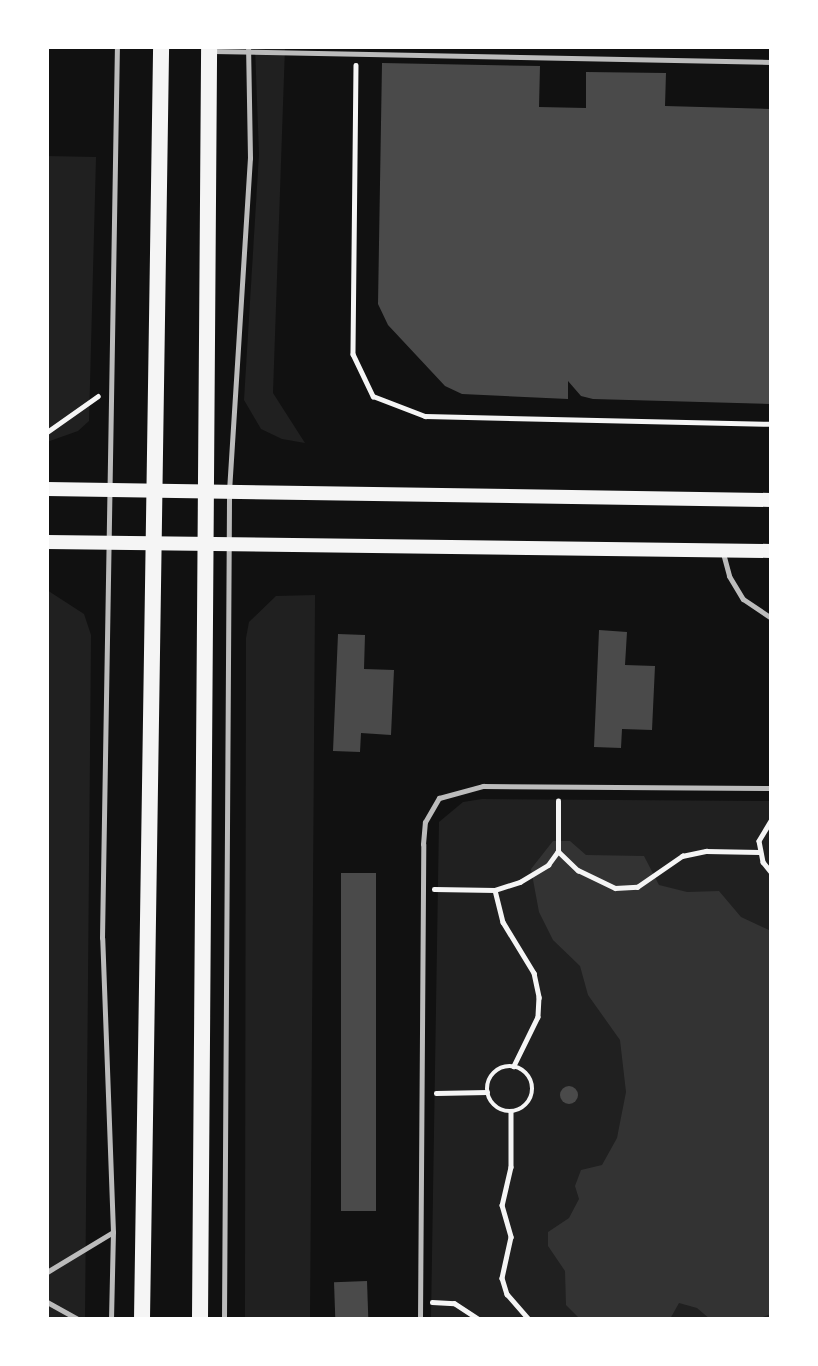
<!DOCTYPE html>
<style>
body{margin:0}
#map{position:relative;width:818px;height:1366px;overflow:hidden;background:#111;font-family:Poppins,sans-serif}
div>[style]{position:absolute}
.green>*{inset:0;background:#202020}
.water>*{inset:0;background:#333}
.building>*{inset:0;background:#4a4a4a;transform-origin:0 0}
.round{border-radius:50%}
.path>*{height:4.5px;margin:-2.25px;padding:0 2.25px;transform-origin:2.25px;border-radius:2.25px;background:#f5f5f5}
.path>.ring{margin:-2.25px;padding:0;box-sizing:content-box;background:none;border:4.5px solid #f5f5f5;border-radius:50%}
.service>*{height:5px;margin:-2.5px;padding:0 2.5px;transform-origin:2.5px;border-radius:2.5px;background:#bcbcbc}
.secondary>*{height:14px;margin:-7px;padding:0 7px;transform-origin:7px;border-radius:7px;background:#f5f5f5}
.primary>*{height:16px;margin:-8px;padding:0 8px;transform-origin:8px;border-radius:8px;background:#f5f5f5}
span{translate:-50% -50%;white-space:nowrap;text-align:center;line-height:1.15;-webkit-text-stroke:5px #fff;paint-order:stroke}
.frame{position:absolute;inset:0;border:49px solid #fff;pointer-events:none}
</style>
<div id="map">
<div class="green">
<div style="clip-path:polygon(255px 47px,285px 47px,273px 393px,305px 443px,282px 439px,261px 429px,244px 400px,259px 154px)"></div>
<div style="clip-path:polygon(47px 156px,96px 157px,89px 421px,78px 431px,47px 442px)"></div>
<div style="clip-path:polygon(47px 590px,84px 614px,91px 635px,85px 1319px,47px 1319px)"></div>
<div style="clip-path:polygon(315px 595px,310px 1319px,245px 1319px,246px 638px,249px 622px,276px 596px)"></div>
<div style="clip-path:polygon(482px 799px,771px 801px,771px 1319px,431px 1319px,439px 822px,463px 802px)"></div>
</div>
<div class="water">
<div style="clip-path:polygon(553px 841px,570px 841px,586px 855px,644px 856px,659px 885px,687px 892px,719px 891px,741px 917px,771px 931px,771px 1314px,757px 1319px,710px 1319px,697px 1308px,679px 1303px,670px 1319px,580px 1319px,566px 1305px,565px 1271px,548px 1246px,548px 1232px,569px 1218px,579px 1199px,575px 1186px,581px 1170px,602px 1165px,617px 1138px,626px 1092px,620px 1040px,588px 995px,580px 966px,553px 940px,539px 912px,531px 869px)"></div>
</div>
<div class="building">
<div style="clip-path:polygon(382px 63px,540px 66px,539px 107px,586px 108px,586px 72px,666px 73px,665px 106px,771px 109px,771px 404px,593px 399px,581px 396px,568px 381px,568px 399px,462px 394px,445px 386px,388px 325px,378px 304px)"></div>
<div style="clip-path:polygon(599px 630px,627px 632px,625px 665px,655px 666px,652px 730px,622px 729px,621px 748px,594px 747px)"></div>
<div style="clip-path:polygon(338px 634px,365px 635px,364px 669px,394px 670px,391px 735px,361px 733px,360px 752px,333px 751px)"></div>
<div style="left:341px;top:873px;width:35px;height:338px"></div>
<div class="round" style="left:560px;top:1086px;width:18px;height:18px"></div>
<div style="left:367px;top:1281px;width:38px;height:33px;rotate:88deg"></div>
</div>
<div class="path">
<div style="left:356px;top:65px;width:289px;rotate:90.6deg"></div>
<div style="left:353px;top:354px;width:47px;rotate:64.5deg"></div>
<div style="left:373px;top:396px;width:56px;rotate:21deg"></div>
<div style="left:425px;top:416px;width:346px;rotate:1.3deg"></div>
<div style="left:47px;top:432px;width:62px;rotate:-35.2deg"></div>
<div style="left:771px;top:821px;width:23px;rotate:121deg"></div>
<div style="left:759px;top:841px;width:21px;rotate:79deg"></div>
<div style="left:763px;top:862px;width:13px;rotate:51deg"></div>
<div style="left:558px;top:851px;width:28px;rotate:44deg"></div>
<div style="left:578px;top:870px;width:41px;rotate:25.9deg"></div>
<div style="left:615px;top:888px;width:22px;rotate:-3deg"></div>
<div style="left:637px;top:887px;width:55px;rotate:-34.6deg"></div>
<div style="left:682px;top:856px;width:25px;rotate:-12deg"></div>
<div style="left:706px;top:851px;width:53px;rotate:1.1deg"></div>
<div style="left:434px;top:889px;width:61px;rotate:0.9deg"></div>
<div style="left:495px;top:890px;width:26px;rotate:-18deg"></div>
<div style="left:520px;top:882px;width:33px;rotate:-31deg"></div>
<div style="left:548px;top:865px;width:17px;rotate:-54deg"></div>
<div style="left:558px;top:851px;width:50px;rotate:-90deg"></div>
<div style="left:495px;top:890px;width:33px;rotate:76deg"></div>
<div style="left:503px;top:922px;width:60px;rotate:58.7deg"></div>
<div style="left:534px;top:973px;width:25px;rotate:78deg"></div>
<div style="left:539px;top:997px;width:20px;rotate:93deg"></div>
<div style="left:538px;top:1017px;width:55px;rotate:116.1deg"></div>
<div class="ring" style="left:487px;top:1066px;width:41.5px;height:41.5px"></div>
<div style="left:436px;top:1093px;width:51px;rotate:-1.1deg"></div>
<div style="left:511px;top:1112px;width:55px;rotate:90deg"></div>
<div style="left:511px;top:1167px;width:39px;rotate:103deg"></div>
<div style="left:502px;top:1205px;width:33px;rotate:74deg"></div>
<div style="left:511px;top:1237px;width:42px;rotate:102.4deg"></div>
<div style="left:502px;top:1278px;width:17px;rotate:73deg"></div>
<div style="left:507px;top:1294px;width:33px;rotate:49deg"></div>
<div style="left:432px;top:1302px;width:22px;rotate:3deg"></div>
<div style="left:454px;top:1303px;width:30px;rotate:33deg"></div>
</div>
<div class="service">
<div style="left:213px;top:51px;width:558px;rotate:1.13deg"></div>
<div style="left:723px;top:553px;width:24px;rotate:75deg"></div>
<div style="left:729px;top:576px;width:27px;rotate:59deg"></div>
<div style="left:743px;top:599px;width:34px;rotate:34deg"></div>
<div style="left:47px;top:1272px;width:77px;rotate:-31.2deg"></div>
<div style="left:47px;top:1302px;width:35px;rotate:29deg"></div>
<div style="left:111px;top:1319px;width:87px;rotate:-88.7deg"></div>
<div style="left:113px;top:1232px;width:294px;rotate:-92.1deg"></div>
<div style="left:102px;top:938px;width:891px;rotate:-89.04deg"></div>
<div style="left:224px;top:1319px;width:828px;rotate:-89.65deg"></div>
<div style="left:229px;top:491px;width:334px;rotate:-86.4deg"></div>
<div style="left:250px;top:158px;width:111px;rotate:-91deg"></div>
<div style="left:420px;top:1319px;width:475px;rotate:-89.6deg"></div>
<div style="left:423px;top:844px;width:22px;rotate:-85deg"></div>
<div style="left:425px;top:822px;width:28px;rotate:-60deg"></div>
<div style="left:439px;top:798px;width:46px;rotate:-15.3deg"></div>
<div style="left:483px;top:786px;width:288px;rotate:0.4deg"></div>
</div>
<div class="secondary">
<div style="left:47px;top:489px;width:724px;rotate:0.87deg"></div>
<div style="left:47px;top:542px;width:724px;rotate:0.71deg"></div>
</div>
<div class="primary">
<div style="left:142px;top:1319px;width:1272px;rotate:-89.14deg"></div>
<div style="left:200px;top:1319px;width:1272px;rotate:-89.59deg"></div>
</div>
<div class="frame"></div>
</div>
